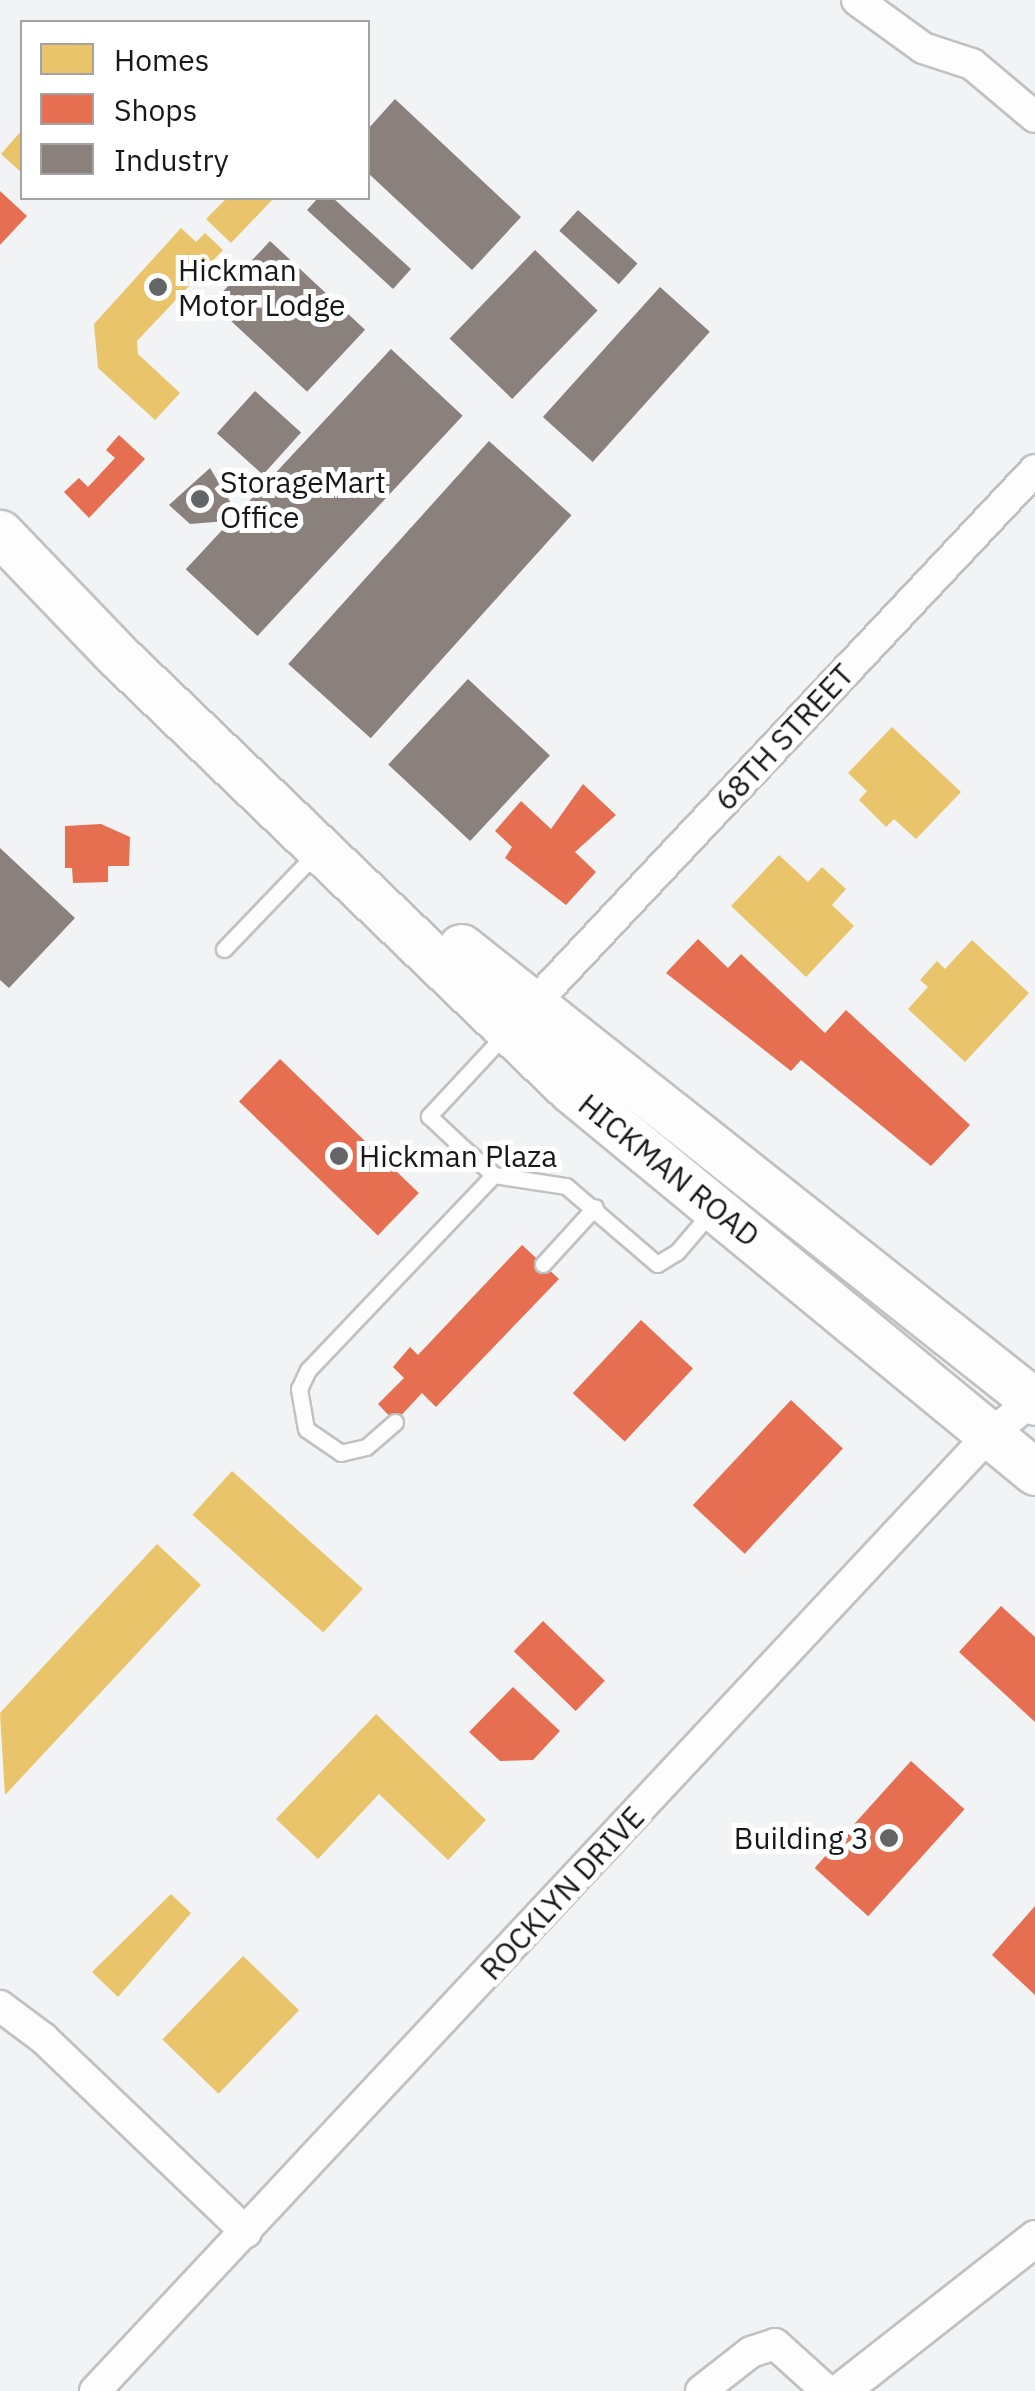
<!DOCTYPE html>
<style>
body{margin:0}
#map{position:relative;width:1035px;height:2391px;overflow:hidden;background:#f1f3f5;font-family:"IBM Plex Sans",sans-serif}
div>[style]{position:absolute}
.homes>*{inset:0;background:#e9c46a;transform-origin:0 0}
.shops>*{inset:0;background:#e76f51;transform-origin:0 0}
.industry>*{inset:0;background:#8a817c;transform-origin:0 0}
.roads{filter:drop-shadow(2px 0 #c0c1c2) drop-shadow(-2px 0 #c0c1c2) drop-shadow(0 2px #c0c1c2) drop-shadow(0 -2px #c0c1c2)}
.service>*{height:15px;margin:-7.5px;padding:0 7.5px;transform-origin:7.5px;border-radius:7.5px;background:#fdfdfe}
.minor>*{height:30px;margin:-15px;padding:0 15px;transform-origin:15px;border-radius:15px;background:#fdfdfe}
.tertiary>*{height:35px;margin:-17.5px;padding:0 17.5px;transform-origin:17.5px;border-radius:17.5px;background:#fdfdfe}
.primary>*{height:45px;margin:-22.5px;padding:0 22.5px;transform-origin:22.5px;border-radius:22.5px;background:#fdfdfe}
.dots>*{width:28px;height:28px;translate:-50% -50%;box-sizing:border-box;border:5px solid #fff;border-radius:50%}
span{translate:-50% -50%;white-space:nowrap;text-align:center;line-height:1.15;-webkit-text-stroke:10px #fff;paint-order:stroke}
.poi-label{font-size:30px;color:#171819}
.left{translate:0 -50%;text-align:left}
.right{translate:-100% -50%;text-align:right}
.street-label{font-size:30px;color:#171819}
.legend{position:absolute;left:20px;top:20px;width:350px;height:180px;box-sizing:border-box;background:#fff;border:2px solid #a2a3a3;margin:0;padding:12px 18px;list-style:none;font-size:30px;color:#171819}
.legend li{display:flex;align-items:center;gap:20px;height:50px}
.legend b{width:50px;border:2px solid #a2a3a3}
</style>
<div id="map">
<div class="homes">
<div style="clip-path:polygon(22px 130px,22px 173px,1px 154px)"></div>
<div style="clip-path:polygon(227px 198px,274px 198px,231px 243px,206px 219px)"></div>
<div style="clip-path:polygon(181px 228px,196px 242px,205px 233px,223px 250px,137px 341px,138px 354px,180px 393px,155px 420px,98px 368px,94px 324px)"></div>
<div style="clip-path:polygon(892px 727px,961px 792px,916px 839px,894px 819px,886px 827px,859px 800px,867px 791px,848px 773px)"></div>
<div style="clip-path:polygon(779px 855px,808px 882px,822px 867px,846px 889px,832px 905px,854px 926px,806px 977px,731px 906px)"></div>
<div style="clip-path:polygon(972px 940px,1029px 993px,965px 1062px,908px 1009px,928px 987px,920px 980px,937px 961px,945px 969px)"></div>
<div style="left:232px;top:1471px;width:176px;height:59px;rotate:42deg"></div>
<div style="clip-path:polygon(157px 1544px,201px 1585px,5px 1795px,0 1713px)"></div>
<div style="clip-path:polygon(376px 1714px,486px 1820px,448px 1860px,379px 1794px,318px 1859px,276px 1819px)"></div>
<div style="clip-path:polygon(171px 1894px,191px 1913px,118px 1997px,92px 1972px)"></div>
<div style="left:243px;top:1956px;width:78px;height:116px;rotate:44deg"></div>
</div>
<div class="shops">
<div style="clip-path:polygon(0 191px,27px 216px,0 245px)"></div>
<div style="clip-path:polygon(119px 435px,145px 459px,89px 518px,64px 492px,79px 478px,88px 487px,115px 458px,106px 450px)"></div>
<div style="clip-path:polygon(583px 784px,616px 815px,575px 852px,596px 872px,566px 905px,505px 858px,512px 847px,495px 831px,521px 801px,551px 829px)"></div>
<div style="clip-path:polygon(101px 824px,130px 837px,129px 866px,108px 866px,108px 882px,73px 883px,72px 868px,65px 868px,65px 826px)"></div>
<div style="clip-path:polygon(698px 939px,728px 968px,741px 954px,825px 1033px,846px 1010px,970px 1125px,931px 1166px,801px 1060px,791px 1071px,666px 973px)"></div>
<div style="left:280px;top:1059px;width:193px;height:59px;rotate:44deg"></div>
<div style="clip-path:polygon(522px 1245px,559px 1279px,436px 1407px,422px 1393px,395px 1422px,378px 1404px,404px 1378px,393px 1367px,410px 1347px,418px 1355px)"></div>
<div style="left:641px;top:1320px;width:71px;height:100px;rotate:43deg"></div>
<div style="left:791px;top:1400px;width:71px;height:144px;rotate:43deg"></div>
<div style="clip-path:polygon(1001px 1606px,1035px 1637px,1035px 1722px,959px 1652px)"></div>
<div style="left:543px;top:1621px;width:86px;height:42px;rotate:44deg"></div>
<div style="clip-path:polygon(513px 1687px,560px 1731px,533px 1760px,500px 1761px,469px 1732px)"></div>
<div style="left:911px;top:1761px;width:72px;height:144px;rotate:42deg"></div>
<div style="clip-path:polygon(1035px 1906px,1035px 1995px,992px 1955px)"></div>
</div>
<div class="industry">
<div style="clip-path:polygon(395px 99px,521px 217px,472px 270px,368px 173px,368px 129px)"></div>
<div style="clip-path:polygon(318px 198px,333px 198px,411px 269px,393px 289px,307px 210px)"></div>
<div style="left:578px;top:210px;width:80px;height:28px;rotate:42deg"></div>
<div style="left:270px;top:241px;width:130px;height:85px;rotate:43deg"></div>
<div style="left:535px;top:250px;width:87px;height:123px;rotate:44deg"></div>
<div style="left:660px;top:287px;width:67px;height:175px;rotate:42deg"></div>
<div style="left:391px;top:349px;width:98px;height:301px;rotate:43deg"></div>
<div style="left:255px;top:391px;width:62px;height:57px;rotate:42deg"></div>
<div style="left:489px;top:441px;width:111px;height:300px;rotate:42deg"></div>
<div style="clip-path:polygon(210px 468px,232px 505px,227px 521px,190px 524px,169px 505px)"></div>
<div style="left:468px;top:679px;width:112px;height:117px;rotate:43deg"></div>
<div style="clip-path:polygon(0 848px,75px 918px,9px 988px,0 980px)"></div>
</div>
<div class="roads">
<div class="service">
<div style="left:224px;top:949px;width:133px;rotate:-46.2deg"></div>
<div style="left:507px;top:1032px;width:115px;rotate:132.9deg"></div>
<div style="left:429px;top:1116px;width:45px;rotate:43.2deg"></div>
<div style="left:462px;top:1147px;width:43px;rotate:41.2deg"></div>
<div style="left:494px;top:1175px;width:73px;rotate:8.7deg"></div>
<div style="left:566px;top:1186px;width:120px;rotate:40.6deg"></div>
<div style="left:657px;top:1264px;width:23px;rotate:-31deg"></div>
<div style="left:677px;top:1252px;width:54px;rotate:-49.5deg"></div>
<div style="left:543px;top:1264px;width:77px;rotate:-47.6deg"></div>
<div style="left:395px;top:1422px;width:38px;rotate:139deg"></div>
<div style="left:366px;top:1447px;width:26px;rotate:167deg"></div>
<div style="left:341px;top:1453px;width:42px;rotate:-145.6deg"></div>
<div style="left:306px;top:1429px;width:41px;rotate:-99.9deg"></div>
<div style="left:299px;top:1389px;width:21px;rotate:-65deg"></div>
<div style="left:308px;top:1370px;width:269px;rotate:-46.4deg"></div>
</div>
<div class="minor">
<div style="left:857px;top:0;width:82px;rotate:36deg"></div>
<div style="left:923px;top:48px;width:52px;rotate:18.1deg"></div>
<div style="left:972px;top:64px;width:82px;rotate:40.1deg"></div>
<div style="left:522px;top:1016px;width:749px;rotate:-46.78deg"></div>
<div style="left:0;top:2006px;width:54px;rotate:36.7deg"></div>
<div style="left:43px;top:2038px;width:281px;rotate:43.7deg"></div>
<div style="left:95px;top:2391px;width:1310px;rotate:-46.92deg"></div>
<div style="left:990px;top:1434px;width:57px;rotate:-37.9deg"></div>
<div style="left:701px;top:2391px;width:63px;rotate:-38deg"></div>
<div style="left:751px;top:2352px;width:25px;rotate:-18deg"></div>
<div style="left:775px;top:2344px;width:70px;rotate:42.1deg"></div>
</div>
<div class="tertiary">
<div style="left:840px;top:2391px;width:248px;rotate:-38.1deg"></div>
</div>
<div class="primary">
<div style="left:0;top:533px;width:170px;rotate:46.2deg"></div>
<div style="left:118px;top:656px;width:627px;rotate:43.77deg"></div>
<div style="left:571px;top:1090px;width:601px;rotate:39.46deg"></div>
<div style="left:461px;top:947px;width:732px;rotate:38.4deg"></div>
</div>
</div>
<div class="dots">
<div style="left:158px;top:287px;background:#636566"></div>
<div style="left:200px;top:499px;background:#636566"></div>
<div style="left:339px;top:1156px;background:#636566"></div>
<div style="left:889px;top:1838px;background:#636566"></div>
</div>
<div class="poi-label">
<span class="left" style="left:178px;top:287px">Hickman<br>Motor Lodge</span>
<span class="left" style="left:220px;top:499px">StorageMart<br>Office</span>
<span class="left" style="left:359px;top:1156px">Hickman Plaza</span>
<span class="right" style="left:869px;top:1838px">Building 3</span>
</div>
<div class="street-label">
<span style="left:784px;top:737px;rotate:-47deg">68TH STREET</span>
<span style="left:669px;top:1170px;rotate:39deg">HICKMAN ROAD</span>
<span style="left:562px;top:1893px;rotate:-47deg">ROCKLYN DRIVE</span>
</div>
<ul class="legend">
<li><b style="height:28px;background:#e9c46a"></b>Homes</li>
<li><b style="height:28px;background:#e76f51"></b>Shops</li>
<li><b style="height:28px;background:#8a817c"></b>Industry</li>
</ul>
</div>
